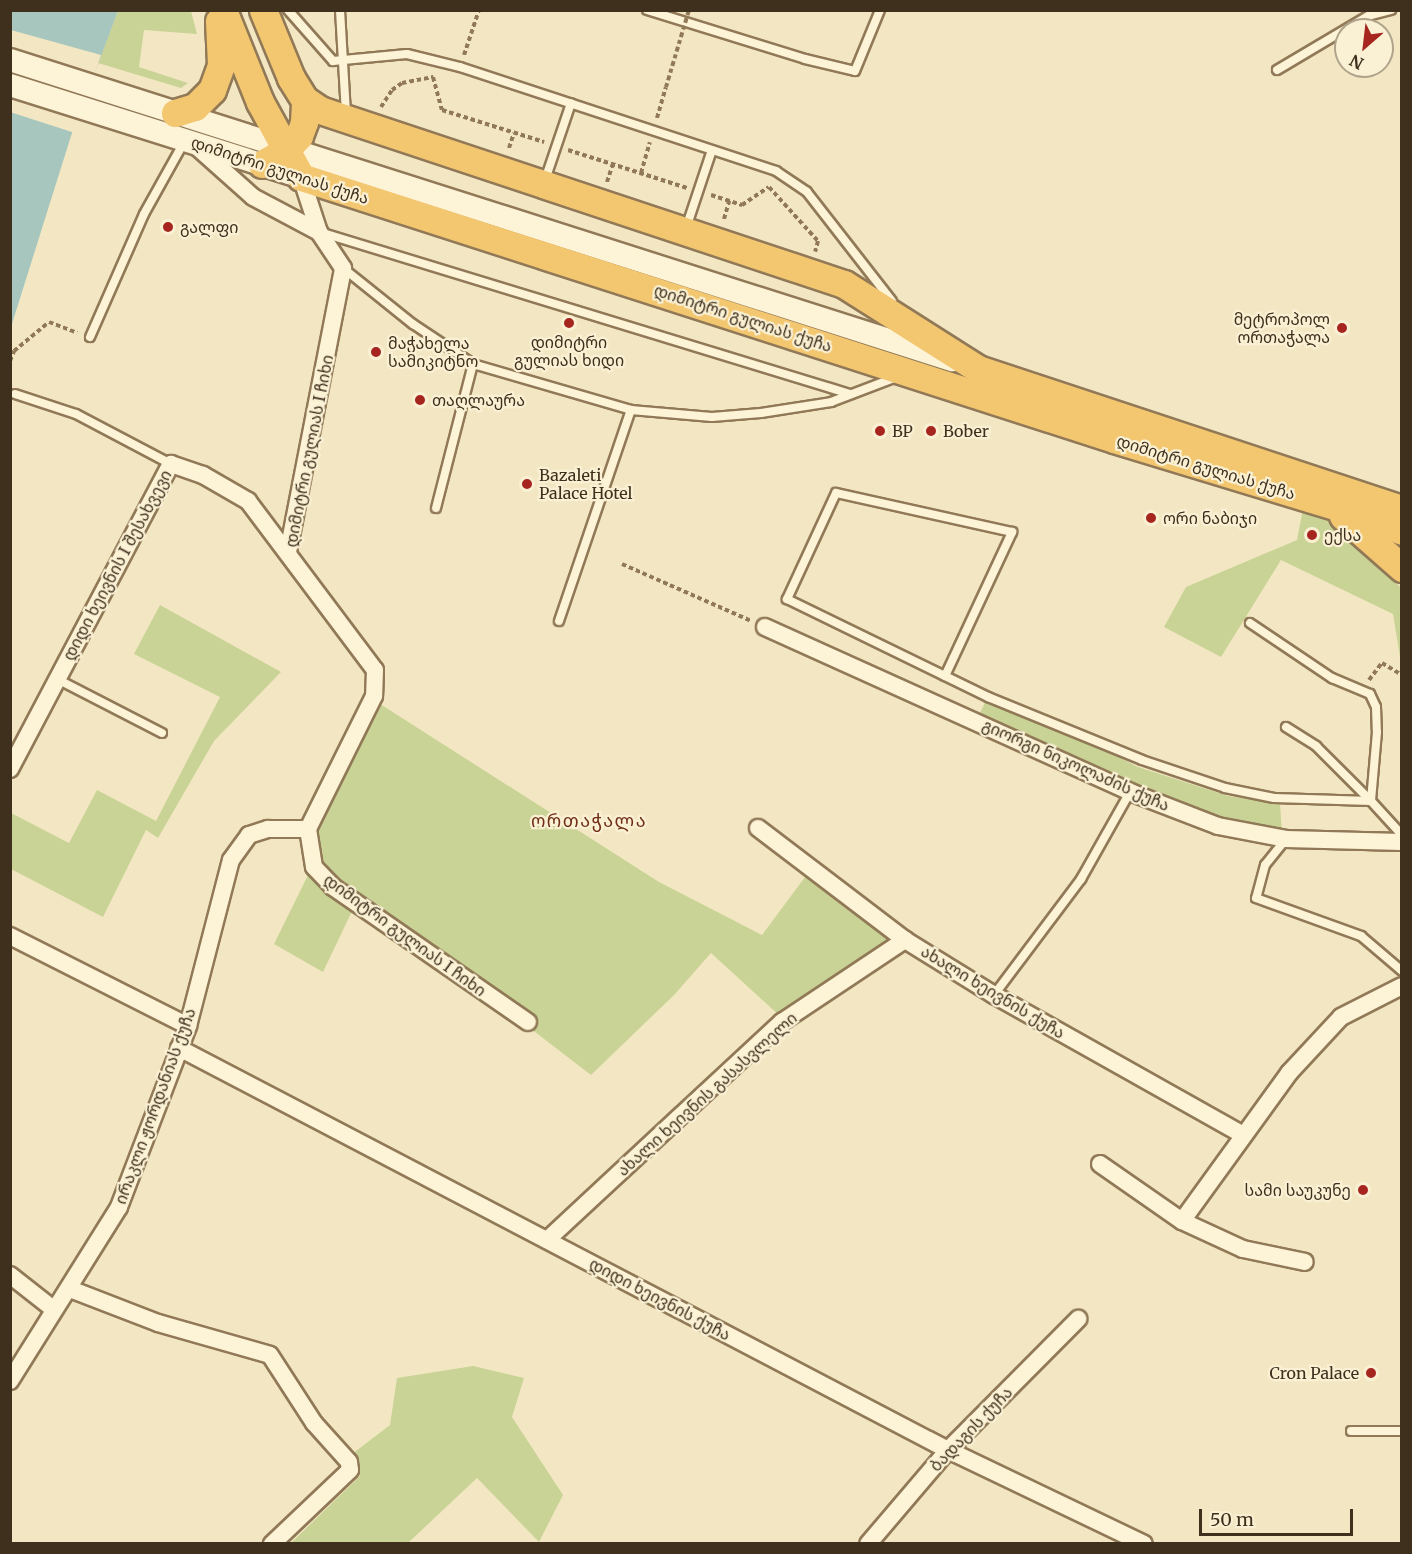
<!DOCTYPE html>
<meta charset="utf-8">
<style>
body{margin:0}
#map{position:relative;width:1412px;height:1554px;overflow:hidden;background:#f3e7c3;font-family:Merriweather,"Noto Sans Georgian",serif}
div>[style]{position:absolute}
.green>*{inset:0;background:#c9d395}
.water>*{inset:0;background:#a6c6be}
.pier>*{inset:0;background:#f3e7c3}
.path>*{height:4px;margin-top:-2px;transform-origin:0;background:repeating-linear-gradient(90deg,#917957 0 4.5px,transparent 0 7.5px)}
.roads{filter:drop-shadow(2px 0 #917957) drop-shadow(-2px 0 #917957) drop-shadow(0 2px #917957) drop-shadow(0 -2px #917957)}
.service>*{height:8px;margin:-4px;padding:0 4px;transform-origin:4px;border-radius:4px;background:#fdf4d8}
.minor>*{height:16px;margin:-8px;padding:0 8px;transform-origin:8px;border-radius:8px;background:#fdf4d8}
.secondary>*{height:22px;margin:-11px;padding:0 11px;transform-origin:11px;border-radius:11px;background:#fdf4d8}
.trunk>*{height:27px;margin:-13.5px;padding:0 13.5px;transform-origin:13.5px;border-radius:13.5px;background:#f3c670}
.path-bridge>*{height:4px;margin-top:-2px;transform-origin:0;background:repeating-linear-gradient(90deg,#917957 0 4.5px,transparent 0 7.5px)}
.dots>*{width:16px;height:16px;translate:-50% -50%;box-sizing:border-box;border:3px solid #faf1d4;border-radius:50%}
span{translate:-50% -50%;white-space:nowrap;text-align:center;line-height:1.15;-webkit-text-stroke:4.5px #faf1d4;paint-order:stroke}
.street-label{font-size:16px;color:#3f2f1d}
.poi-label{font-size:16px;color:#3f2f1d}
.left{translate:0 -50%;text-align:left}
.right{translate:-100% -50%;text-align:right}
.neighbourhood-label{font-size:18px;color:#712e17;letter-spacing:1.5px}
.frame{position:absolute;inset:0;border:12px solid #3f2f1d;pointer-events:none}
.north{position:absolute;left:1334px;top:18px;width:60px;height:60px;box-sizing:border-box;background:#faf1d4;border:2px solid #afa38b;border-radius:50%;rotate:208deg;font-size:16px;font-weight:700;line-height:24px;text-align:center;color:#3f2f1d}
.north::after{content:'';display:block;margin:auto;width:21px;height:27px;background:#a7251f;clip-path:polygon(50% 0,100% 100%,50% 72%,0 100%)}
.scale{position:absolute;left:1199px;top:1509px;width:154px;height:27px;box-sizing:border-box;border:3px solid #3f2f1d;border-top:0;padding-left:8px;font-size:18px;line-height:21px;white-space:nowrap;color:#3f2f1d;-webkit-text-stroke:4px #faf1d4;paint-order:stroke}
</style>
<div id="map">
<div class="green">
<div style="clip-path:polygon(118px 11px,191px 11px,197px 34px,144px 30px,139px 67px,188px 83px,181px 88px,98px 63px)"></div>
<div style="clip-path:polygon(1303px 509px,1326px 517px,1359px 542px,1401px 588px,1401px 663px,1393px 614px,1281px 560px,1221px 657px,1164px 627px,1186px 587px,1297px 540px)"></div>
<div style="clip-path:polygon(160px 605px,281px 672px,214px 741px,158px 838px,146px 830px,103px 917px,11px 869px,11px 813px,69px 843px,97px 790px,156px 821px,220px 697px,134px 654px)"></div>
<div style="clip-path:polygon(990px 692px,1138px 767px,1228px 796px,1280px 803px,1282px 835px,1220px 823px,1131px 789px,980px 713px)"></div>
<div style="clip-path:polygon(377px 702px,659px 882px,762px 935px,808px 873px,842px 897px,889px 939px,780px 1016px,711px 953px,674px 995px,591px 1075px,340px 882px,322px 864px,316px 830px)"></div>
<div style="clip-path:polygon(310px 871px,353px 909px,323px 972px,274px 944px)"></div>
<div style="clip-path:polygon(473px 1366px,524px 1378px,512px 1417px,563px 1495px,539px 1542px,477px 1478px,408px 1543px,290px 1544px,360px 1476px,352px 1454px,390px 1425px,397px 1378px)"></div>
</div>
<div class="water">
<div style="clip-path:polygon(11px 11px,118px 11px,71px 136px,11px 327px)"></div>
</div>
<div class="pier">
<div style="clip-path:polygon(11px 30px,101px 55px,75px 133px,10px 112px)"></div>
</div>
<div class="path">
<div style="left:464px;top:55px;width:47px;rotate:-71.6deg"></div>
<div style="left:381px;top:107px;width:20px;rotate:-57deg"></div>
<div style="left:392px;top:90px;width:12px;rotate:-35deg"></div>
<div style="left:402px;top:83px;width:32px;rotate:-11deg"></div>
<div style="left:433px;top:77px;width:34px;rotate:75deg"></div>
<div style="left:442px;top:110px;width:107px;rotate:17.4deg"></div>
<div style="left:657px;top:118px;width:32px;rotate:-74deg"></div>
<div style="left:509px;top:148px;width:16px;rotate:-72deg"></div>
<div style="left:568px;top:150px;width:125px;rotate:17.7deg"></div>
<div style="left:641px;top:173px;width:32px;rotate:-74deg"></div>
<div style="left:607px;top:182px;width:19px;rotate:-72deg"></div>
<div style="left:711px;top:195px;width:33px;rotate:18deg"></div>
<div style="left:742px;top:205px;width:32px;rotate:-34deg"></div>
<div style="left:769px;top:187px;width:73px;rotate:47.8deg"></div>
<div style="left:818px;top:241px;width:11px;rotate:105deg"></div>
<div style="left:724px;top:219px;width:19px;rotate:-74deg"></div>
<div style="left:10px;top:361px;width:11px;rotate:-68deg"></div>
<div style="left:14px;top:351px;width:45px;rotate:-39.6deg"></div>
<div style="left:49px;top:322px;width:30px;rotate:21deg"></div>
<div style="left:622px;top:564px;width:141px;rotate:23.8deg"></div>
<div style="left:1369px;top:680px;width:21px;rotate:-53deg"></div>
<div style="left:1382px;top:663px;width:23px;rotate:31deg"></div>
</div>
<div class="roads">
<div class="service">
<div style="left:288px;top:10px;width:68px;rotate:48.6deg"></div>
<div style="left:333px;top:61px;width:74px;rotate:-5.4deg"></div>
<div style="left:407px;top:54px;width:55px;rotate:13.8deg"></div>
<div style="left:460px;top:67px;width:333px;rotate:18.2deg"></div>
<div style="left:776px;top:171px;width:37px;rotate:34deg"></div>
<div style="left:807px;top:192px;width:138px;rotate:52.1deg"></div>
<div style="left:340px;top:10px;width:105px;rotate:86.7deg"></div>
<div style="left:647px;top:10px;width:165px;rotate:17.2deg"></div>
<div style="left:805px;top:59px;width:51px;rotate:13.5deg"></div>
<div style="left:855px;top:71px;width:66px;rotate:-67.7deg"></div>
<div style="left:1277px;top:70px;width:106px;rotate:-30.7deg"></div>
<div style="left:1368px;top:16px;width:24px;rotate:-15deg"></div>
<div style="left:545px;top:180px;width:81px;rotate:-71.3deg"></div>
<div style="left:686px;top:228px;width:82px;rotate:-71.6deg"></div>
<div style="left:323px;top:233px;width:551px;rotate:16.99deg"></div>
<div style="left:343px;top:268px;width:90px;rotate:38.7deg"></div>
<div style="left:413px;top:324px;width:72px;rotate:33.7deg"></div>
<div style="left:473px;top:364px;width:165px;rotate:16.2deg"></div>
<div style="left:631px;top:410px;width:81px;rotate:4.9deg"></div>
<div style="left:712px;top:417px;width:49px;rotate:-4.7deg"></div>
<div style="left:761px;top:413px;width:71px;rotate:-8.9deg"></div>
<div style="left:831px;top:402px;width:73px;rotate:-20.9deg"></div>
<div style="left:90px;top:337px;width:134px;rotate:-66.3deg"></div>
<div style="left:144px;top:214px;width:82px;rotate:-60.9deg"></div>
<div style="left:15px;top:394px;width:64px;rotate:18.2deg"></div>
<div style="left:76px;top:414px;width:107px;rotate:27.8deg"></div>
<div style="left:436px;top:508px;width:149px;rotate:-75.6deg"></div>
<div style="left:559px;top:621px;width:223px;rotate:-71.2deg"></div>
<div style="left:1250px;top:623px;width:99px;rotate:33.9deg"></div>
<div style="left:1332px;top:678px;width:41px;rotate:22.8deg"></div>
<div style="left:1370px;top:694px;width:14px;rotate:65deg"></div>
<div style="left:1376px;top:707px;width:25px;rotate:88deg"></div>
<div style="left:1377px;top:732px;width:69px;rotate:95deg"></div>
<div style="left:945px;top:676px;width:159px;rotate:-65deg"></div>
<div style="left:1012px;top:532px;width:180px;rotate:-167.5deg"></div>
<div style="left:836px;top:493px;width:117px;rotate:114.8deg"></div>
<div style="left:787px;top:599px;width:224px;rotate:26deg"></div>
<div style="left:988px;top:697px;width:166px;rotate:22.2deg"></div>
<div style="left:1142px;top:760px;width:88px;rotate:18.6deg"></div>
<div style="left:1225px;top:788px;width:50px;rotate:11.5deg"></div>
<div style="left:1274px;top:798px;width:97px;rotate:1.8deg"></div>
<div style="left:1371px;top:801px;width:46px;rotate:47.6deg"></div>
<div style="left:57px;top:679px;width:118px;rotate:27.2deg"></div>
<div style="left:1286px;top:727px;width:36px;rotate:32deg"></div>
<div style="left:1316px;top:746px;width:78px;rotate:45deg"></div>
<div style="left:1286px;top:839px;width:33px;rotate:129deg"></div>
<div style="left:1265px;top:865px;width:34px;rotate:105deg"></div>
<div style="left:1256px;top:898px;width:112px;rotate:19.9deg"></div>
<div style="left:1361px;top:936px;width:54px;rotate:40.5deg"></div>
<div style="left:994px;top:995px;width:145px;rotate:-53.1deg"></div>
<div style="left:1081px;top:879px;width:100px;rotate:-60.6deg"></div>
<div style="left:1351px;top:1431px;width:51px"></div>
</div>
<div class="minor">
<div style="left:196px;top:146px;width:76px;rotate:41.8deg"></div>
<div style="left:253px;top:197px;width:75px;rotate:27.9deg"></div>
<div style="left:288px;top:552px;width:289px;rotate:-79deg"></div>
<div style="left:343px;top:268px;width:43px;rotate:-123.7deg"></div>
<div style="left:319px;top:232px;width:58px;rotate:-108.1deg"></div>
<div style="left:765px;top:627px;width:401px;rotate:24.3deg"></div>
<div style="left:1130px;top:792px;width:94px;rotate:21.1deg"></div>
<div style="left:1218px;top:826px;width:69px;rotate:10.8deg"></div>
<div style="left:1286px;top:839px;width:116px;rotate:1.5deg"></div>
<div style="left:10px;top:769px;width:345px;rotate:-62.2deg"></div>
<div style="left:171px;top:464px;width:34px;rotate:19deg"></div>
<div style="left:203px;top:475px;width:52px;rotate:30deg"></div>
<div style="left:248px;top:501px;width:211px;rotate:53.1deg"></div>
<div style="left:375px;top:670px;width:26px;rotate:92deg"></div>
<div style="left:374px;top:696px;width:148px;rotate:116.4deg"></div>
<div style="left:308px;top:829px;width:38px;rotate:81deg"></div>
<div style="left:314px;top:867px;width:28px;rotate:46deg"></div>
<div style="left:333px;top:887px;width:237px;rotate:34.7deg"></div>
<div style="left:758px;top:828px;width:185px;rotate:37.3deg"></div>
<div style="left:905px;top:940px;width:105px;rotate:31.7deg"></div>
<div style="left:994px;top:995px;width:284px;rotate:29.3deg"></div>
<div style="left:10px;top:936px;width:199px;rotate:26.8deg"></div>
<div style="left:179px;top:1048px;width:868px;rotate:27.6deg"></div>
<div style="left:948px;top:1450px;width:217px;rotate:25.6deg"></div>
<div style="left:1100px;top:1164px;width:100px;rotate:34.8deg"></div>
<div style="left:1182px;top:1221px;width:67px;rotate:24.7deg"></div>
<div style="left:1243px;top:1249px;width:63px;rotate:11.8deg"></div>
<div style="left:1182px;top:1221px;width:183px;rotate:-54.1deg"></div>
<div style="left:1289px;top:1073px;width:76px;rotate:-47.1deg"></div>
<div style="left:1341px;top:1017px;width:68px;rotate:-26.9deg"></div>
<div style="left:547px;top:1240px;width:321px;rotate:-42.9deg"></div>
<div style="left:782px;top:1022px;width:148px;rotate:-33.7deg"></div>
<div style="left:10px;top:1275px;width:53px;rotate:38.2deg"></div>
<div style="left:70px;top:1289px;width:94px;rotate:21.1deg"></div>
<div style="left:158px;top:1323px;width:116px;rotate:15.9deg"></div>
<div style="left:270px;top:1355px;width:81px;rotate:57.1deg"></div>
<div style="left:314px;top:1423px;width:52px;rotate:48.1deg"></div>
<div style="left:349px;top:1462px;width:8px;rotate:83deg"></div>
<div style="left:350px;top:1470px;width:108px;rotate:136.5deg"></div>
<div style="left:10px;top:1381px;width:205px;rotate:-57.9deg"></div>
<div style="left:119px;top:1207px;width:194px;rotate:-69.1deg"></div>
<div style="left:188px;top:1026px;width:171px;rotate:-75.5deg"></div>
<div style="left:231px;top:860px;width:31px;rotate:-54deg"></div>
<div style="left:249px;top:835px;width:20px;rotate:-18deg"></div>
<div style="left:268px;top:829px;width:40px"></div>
<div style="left:868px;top:1544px;width:123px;rotate:-49.6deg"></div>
<div style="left:948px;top:1450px;width:185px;rotate:-45.2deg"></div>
</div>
<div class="secondary">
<div style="left:10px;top:60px;width:989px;rotate:17.67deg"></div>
<div style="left:10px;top:85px;width:305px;rotate:17.5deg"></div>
</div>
<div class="trunk">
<div style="left:223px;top:10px;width:99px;rotate:68.1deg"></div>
<div style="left:260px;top:102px;width:85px;rotate:61.3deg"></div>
<div style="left:301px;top:177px;width:854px;rotate:17.86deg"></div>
<div style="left:1114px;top:439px;width:261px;rotate:16.9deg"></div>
<div style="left:1364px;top:515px;width:41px;rotate:22.8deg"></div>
<div style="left:263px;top:10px;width:74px;rotate:67.6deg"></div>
<div style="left:291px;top:78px;width:26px;rotate:58deg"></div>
<div style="left:305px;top:100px;width:18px;rotate:34deg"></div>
<div style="left:320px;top:110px;width:552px;rotate:18.37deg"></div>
<div style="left:844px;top:284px;width:159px;rotate:32.4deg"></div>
<div style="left:978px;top:369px;width:447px;rotate:18.3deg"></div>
<div style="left:175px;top:113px;width:21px;rotate:-17deg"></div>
<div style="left:195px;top:107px;width:24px;rotate:-45deg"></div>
<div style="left:212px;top:90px;width:27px;rotate:-70deg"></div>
<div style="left:221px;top:65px;width:44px;rotate:-92.6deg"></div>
<div style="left:262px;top:164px;width:28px;rotate:-30deg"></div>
<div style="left:286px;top:150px;width:19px;rotate:-47deg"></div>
<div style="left:299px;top:136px;width:15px;rotate:-70deg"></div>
<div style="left:304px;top:122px;width:22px;rotate:-87deg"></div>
<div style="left:1343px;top:516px;width:79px;rotate:41.4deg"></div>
</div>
</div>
<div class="path-bridge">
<div style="left:666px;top:87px;width:80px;rotate:-73.4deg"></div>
</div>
<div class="dots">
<div style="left:168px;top:227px;background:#a7251f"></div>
<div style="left:569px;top:323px;background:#a7251f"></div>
<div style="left:1342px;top:328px;background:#a7251f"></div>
<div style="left:376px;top:352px;background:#a7251f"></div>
<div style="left:420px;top:400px;background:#a7251f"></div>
<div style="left:880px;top:431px;background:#a7251f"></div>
<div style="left:931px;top:431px;background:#a7251f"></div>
<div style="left:527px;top:484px;background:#a7251f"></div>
<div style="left:1151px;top:518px;background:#a7251f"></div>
<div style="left:1312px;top:535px;background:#a7251f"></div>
<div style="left:1363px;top:1190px;background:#a7251f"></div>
<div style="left:1371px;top:1373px;background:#a7251f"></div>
</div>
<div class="street-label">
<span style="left:280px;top:170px;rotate:18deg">დიმიტრი გულიას ქუჩა</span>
<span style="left:743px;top:318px;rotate:18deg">დიმიტრი გულიას ქუჩა</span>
<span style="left:309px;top:451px;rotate:-79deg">დიმიტრი გულიას I ჩიხი</span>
<span style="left:1206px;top:467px;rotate:17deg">დიმიტრი გულიას ქუჩა</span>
<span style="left:117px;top:565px;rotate:-62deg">დიდი ხეივნის I შესახვევი</span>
<span style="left:1076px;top:765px;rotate:24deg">გიორგი ნიკოლაძის ქუჩა</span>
<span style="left:405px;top:935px;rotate:36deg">დიმიტრი გულიას I ჩიხი</span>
<span style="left:993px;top:992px;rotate:31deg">ახალი ხეივნის ქუჩა</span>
<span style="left:707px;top:1094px;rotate:-42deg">ახალი ხეივნის გასასვლელი</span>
<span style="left:155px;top:1106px;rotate:-70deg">ირაკლი ჟორდანიას ქუჩა</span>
<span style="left:660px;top:1299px;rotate:28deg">დიდი ხეივნის ქუჩა</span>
<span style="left:971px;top:1429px;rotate:-46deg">ბადაგის ქუჩა</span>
</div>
<div class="poi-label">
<span class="left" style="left:180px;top:227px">გალფი</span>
<span class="right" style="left:1330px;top:328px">მეტროპოლ<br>ორთაჭალა</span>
<span style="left:569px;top:351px">დიმიტრი<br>გულიას ხიდი</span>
<span class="left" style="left:388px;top:352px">მაჭახელა<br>სამიკიტნო</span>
<span class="left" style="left:432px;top:400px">თაღლაურა</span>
<span class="left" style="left:892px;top:431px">BP</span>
<span class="left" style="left:943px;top:431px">Bober</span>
<span class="left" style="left:539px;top:484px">Bazaleti<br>Palace Hotel</span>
<span class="left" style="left:1163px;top:518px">ორი ნაბიჯი</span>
<span class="left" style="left:1324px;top:535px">ექსა</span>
<span class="right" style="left:1351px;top:1190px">სამი საუკუნე</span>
<span class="right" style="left:1359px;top:1373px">Cron Palace</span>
</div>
<div class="neighbourhood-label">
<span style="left:589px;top:821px">ორთაჭალა</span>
</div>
<div class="frame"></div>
<div class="north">N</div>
<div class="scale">50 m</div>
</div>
